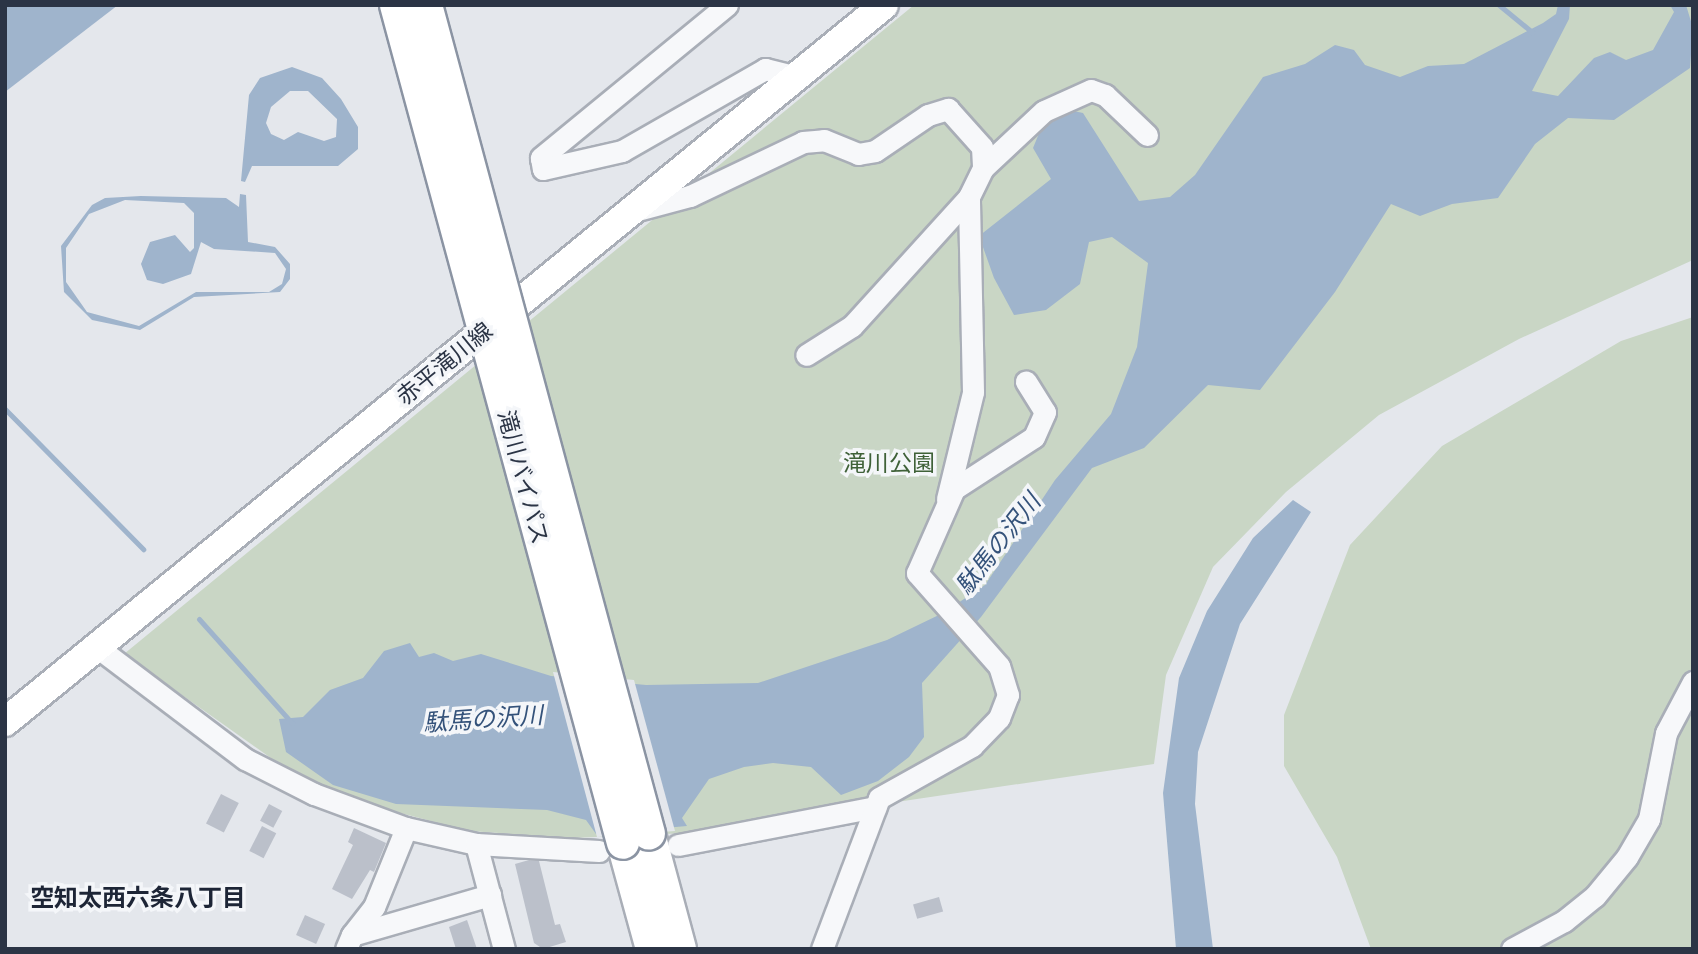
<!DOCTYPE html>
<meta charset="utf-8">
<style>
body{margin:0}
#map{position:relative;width:1698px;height:954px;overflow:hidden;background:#e4e7ec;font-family:"IBM Plex Sans","Noto Sans JP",sans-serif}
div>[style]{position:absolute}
.green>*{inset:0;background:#c9d6c5}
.water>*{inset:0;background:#9fb4cc}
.pier>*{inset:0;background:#e4e7ec}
.stream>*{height:5px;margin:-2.5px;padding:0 2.5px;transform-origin:2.5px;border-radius:2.5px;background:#9fb4cc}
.building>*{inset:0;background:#bbc0ca;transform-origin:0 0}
.roads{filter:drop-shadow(2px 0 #a9aeb7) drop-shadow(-2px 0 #a9aeb7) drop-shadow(0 2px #a9aeb7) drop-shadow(0 -2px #a9aeb7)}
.minor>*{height:21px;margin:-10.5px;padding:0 10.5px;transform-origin:10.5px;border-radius:10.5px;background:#f7f8fa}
.major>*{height:28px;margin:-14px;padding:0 14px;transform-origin:14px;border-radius:14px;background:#fff}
.highway>*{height:32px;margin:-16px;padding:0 16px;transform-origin:16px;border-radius:16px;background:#fff}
.bridges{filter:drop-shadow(2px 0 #8b94a3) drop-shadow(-2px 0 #8b94a3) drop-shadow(0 2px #8b94a3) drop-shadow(0 -2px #8b94a3)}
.highway-bridge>*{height:32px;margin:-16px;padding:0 16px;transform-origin:16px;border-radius:16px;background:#fff}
span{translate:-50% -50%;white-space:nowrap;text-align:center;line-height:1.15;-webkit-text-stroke:7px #f4f6f9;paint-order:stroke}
.street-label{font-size:23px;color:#2b3445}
.park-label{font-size:23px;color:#3f6138}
.water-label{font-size:24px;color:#34527a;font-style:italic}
.neighbourhood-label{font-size:24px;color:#1d2536;font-weight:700}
.frame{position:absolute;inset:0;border:7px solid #2b3445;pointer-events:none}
</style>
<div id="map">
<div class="green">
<div style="clip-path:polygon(914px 5px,1693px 5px,1693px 260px,1519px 339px,1379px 415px,1286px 492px,1213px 567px,1166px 675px,1154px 764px,687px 833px,573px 838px,469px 831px,351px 800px,275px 761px,124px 654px)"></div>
<div style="clip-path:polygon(1693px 317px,1693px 949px,1371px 949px,1337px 857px,1284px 766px,1284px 715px,1350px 545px,1442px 446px,1621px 341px)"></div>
</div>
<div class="water">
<div style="clip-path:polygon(5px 5px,118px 5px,5px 92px)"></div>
<div style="clip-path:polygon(1558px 5px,1570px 5px,1569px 19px,1532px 91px,1558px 96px,1594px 58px,1610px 52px,1626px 60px,1653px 50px,1674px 12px,1670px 5px,1686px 5px,1693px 28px,1690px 68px,1614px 120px,1568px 118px,1535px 144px,1498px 198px,1452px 204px,1420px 216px,1391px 204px,1335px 292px,1260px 390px,1208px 385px,1144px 448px,1092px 468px,981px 617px,922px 683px,924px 737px,909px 757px,878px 781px,841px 795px,811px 767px,773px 763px,744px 767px,709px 779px,682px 818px,687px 826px,596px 834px,586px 820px,547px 810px,396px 804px,333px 785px,286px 752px,279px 719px,303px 717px,330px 690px,363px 678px,384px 651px,410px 643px,419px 657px,434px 653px,453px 661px,481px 654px,551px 676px,646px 685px,758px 683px,887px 640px,943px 613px,985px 585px,1055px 480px,1111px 414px,1137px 347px,1148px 263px,1112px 237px,1089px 242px,1080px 284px,1046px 310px,1014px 315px,994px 278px,979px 236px,1051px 179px,1033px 148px,1042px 126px,1064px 109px,1083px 113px,1139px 201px,1170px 197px,1195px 175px,1263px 77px,1305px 64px,1335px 45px,1354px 50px,1365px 65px,1400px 77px,1428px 66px,1464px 64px,1543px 23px,1556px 14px)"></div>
<div style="clip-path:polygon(evenodd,292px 67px,322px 78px,341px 99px,358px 127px,358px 149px,338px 166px,252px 166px,245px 182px,241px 181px,249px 95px,260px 78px,292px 67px,290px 91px,308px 91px,337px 119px,336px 137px,324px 141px,298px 132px,284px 140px,271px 134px,266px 123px,271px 107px,290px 91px)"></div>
<div style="clip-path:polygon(evenodd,240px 194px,246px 195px,248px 242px,275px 247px,290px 264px,290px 279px,280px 292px,194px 297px,140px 330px,92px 320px,64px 292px,61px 246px,92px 205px,105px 198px,141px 196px,226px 198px,239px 207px,240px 194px,125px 200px,184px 203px,194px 213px,194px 248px,190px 252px,175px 235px,150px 242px,141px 264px,147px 280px,163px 284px,191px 274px,201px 242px,214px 249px,275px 253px,286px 269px,282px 284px,269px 292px,196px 292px,139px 326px,87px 312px,66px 282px,66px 248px,89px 214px,125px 200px)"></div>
<div style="clip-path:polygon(1293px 500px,1311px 512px,1240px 624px,1198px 752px,1195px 804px,1213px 949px,1176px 949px,1163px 793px,1179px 678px,1207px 611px,1253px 538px)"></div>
</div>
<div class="pier">
<div style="clip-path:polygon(553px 672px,634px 680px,675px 831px,597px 837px)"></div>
</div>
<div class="stream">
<div style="left:1499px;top:5px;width:43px;rotate:39.3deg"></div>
<div style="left:5px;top:409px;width:197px;rotate:45.4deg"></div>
<div style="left:199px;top:619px;width:140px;rotate:48.2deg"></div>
</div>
<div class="building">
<div style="left:221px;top:794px;width:20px;height:33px;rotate:27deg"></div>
<div style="left:269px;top:804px;width:15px;height:19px;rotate:28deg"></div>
<div style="left:262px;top:826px;width:16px;height:28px;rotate:27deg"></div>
<div style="clip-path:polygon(354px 828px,386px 843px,374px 872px,370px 870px,352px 899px,332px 889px,353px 845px,348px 842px)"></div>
<div style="clip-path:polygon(529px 860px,539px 861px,555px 925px,560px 924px,566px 942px,543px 949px,534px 943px,515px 864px)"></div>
<div style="left:939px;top:897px;width:15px;height:27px;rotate:74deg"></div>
<div style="left:305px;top:915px;width:22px;height:22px;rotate:24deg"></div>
<div style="clip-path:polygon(467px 920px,477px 949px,456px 949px,449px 927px)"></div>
</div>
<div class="roads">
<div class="minor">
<div style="left:727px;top:5px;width:241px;rotate:140.6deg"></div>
<div style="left:541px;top:158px;width:11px;rotate:80deg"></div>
<div style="left:543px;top:169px;width:81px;rotate:-12.8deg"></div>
<div style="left:622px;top:151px;width:165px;rotate:-29.8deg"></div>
<div style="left:765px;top:69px;width:32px;rotate:14deg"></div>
<div style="left:983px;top:168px;width:83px;rotate:-43.1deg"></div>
<div style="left:1044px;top:111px;width:51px;rotate:-24.1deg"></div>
<div style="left:1091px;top:90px;width:15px;rotate:20deg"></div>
<div style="left:1105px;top:95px;width:58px;rotate:43.6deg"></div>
<div style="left:637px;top:210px;width:55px;rotate:-14.8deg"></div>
<div style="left:690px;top:196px;width:125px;rotate:-25.5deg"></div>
<div style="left:803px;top:142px;width:21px;rotate:-5deg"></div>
<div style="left:824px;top:140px;width:37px;rotate:22deg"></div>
<div style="left:858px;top:154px;width:17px;rotate:-10deg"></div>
<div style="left:875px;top:151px;width:64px;rotate:-34.2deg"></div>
<div style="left:928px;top:115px;width:21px;rotate:-17deg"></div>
<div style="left:948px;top:109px;width:51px;rotate:48.2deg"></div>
<div style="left:982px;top:147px;width:21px;rotate:87deg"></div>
<div style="left:983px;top:168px;width:32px;rotate:116deg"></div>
<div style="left:969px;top:197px;width:174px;rotate:132.2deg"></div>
<div style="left:852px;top:326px;width:54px;rotate:147.8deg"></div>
<div style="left:947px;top:499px;width:110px;rotate:-76.3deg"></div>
<div style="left:973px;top:392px;width:195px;rotate:-91.2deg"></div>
<div style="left:97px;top:647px;width:186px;rotate:37.1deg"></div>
<div style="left:245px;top:759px;width:77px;rotate:26.9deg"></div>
<div style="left:314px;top:794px;width:98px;rotate:20.3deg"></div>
<div style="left:406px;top:828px;width:72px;rotate:12.9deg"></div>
<div style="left:476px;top:844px;width:123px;rotate:3.3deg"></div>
<div style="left:476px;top:844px;width:109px;rotate:75.1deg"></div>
<div style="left:678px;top:845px;width:201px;rotate:-10.9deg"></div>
<div style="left:352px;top:935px;width:36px;rotate:-52deg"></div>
<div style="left:374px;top:907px;width:85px;rotate:-67.9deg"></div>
<div style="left:346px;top:949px;width:15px;rotate:-67deg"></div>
<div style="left:352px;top:935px;width:144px;rotate:-16.2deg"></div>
<div style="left:822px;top:949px;width:161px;rotate:-69.3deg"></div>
<div style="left:879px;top:798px;width:107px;rotate:-29.2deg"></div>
<div style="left:972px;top:746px;width:39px;rotate:-46deg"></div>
<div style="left:999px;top:718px;width:25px;rotate:-69deg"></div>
<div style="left:1008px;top:695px;width:30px;rotate:-107deg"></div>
<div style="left:999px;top:666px;width:124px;rotate:-131.4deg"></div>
<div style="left:917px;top:573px;width:92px;rotate:-66.2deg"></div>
<div style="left:954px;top:489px;width:95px;rotate:-33deg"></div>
<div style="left:1034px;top:437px;width:27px;rotate:-66deg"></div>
<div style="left:1045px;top:412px;width:36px;rotate:-122deg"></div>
<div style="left:1512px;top:949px;width:59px;rotate:-28.3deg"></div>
<div style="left:1564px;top:921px;width:40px;rotate:-39deg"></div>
<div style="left:1595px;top:896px;width:50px;rotate:-50.6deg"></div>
<div style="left:1627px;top:857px;width:44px;rotate:-59.9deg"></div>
<div style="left:1649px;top:819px;width:88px;rotate:-78.8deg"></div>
<div style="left:1666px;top:733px;width:58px;rotate:-62.1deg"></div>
</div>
<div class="major">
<div style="left:5px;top:722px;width:1134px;rotate:-39.2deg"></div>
</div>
<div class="highway">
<div style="left:649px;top:834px;width:119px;rotate:74.9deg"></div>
<div style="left:623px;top:843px;width:110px;rotate:74.7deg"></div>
</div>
</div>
<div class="bridges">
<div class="highway-bridge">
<div style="left:396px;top:5px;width:868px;rotate:74.84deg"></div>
<div style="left:426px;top:5px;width:858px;rotate:74.94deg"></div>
</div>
</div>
<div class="street-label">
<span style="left:444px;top:363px;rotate:-39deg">赤平滝川線</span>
<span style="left:524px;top:477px;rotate:75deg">滝川バイパス</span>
</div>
<div class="park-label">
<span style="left:889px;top:462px">滝川公園</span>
</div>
<div class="water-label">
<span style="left:998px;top:544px;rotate:-52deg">駄馬の沢川</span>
<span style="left:483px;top:719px;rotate:-4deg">駄馬の沢川</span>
</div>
<div class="neighbourhood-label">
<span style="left:138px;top:898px">空知太西六条八丁目</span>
</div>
<div class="frame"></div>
</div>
